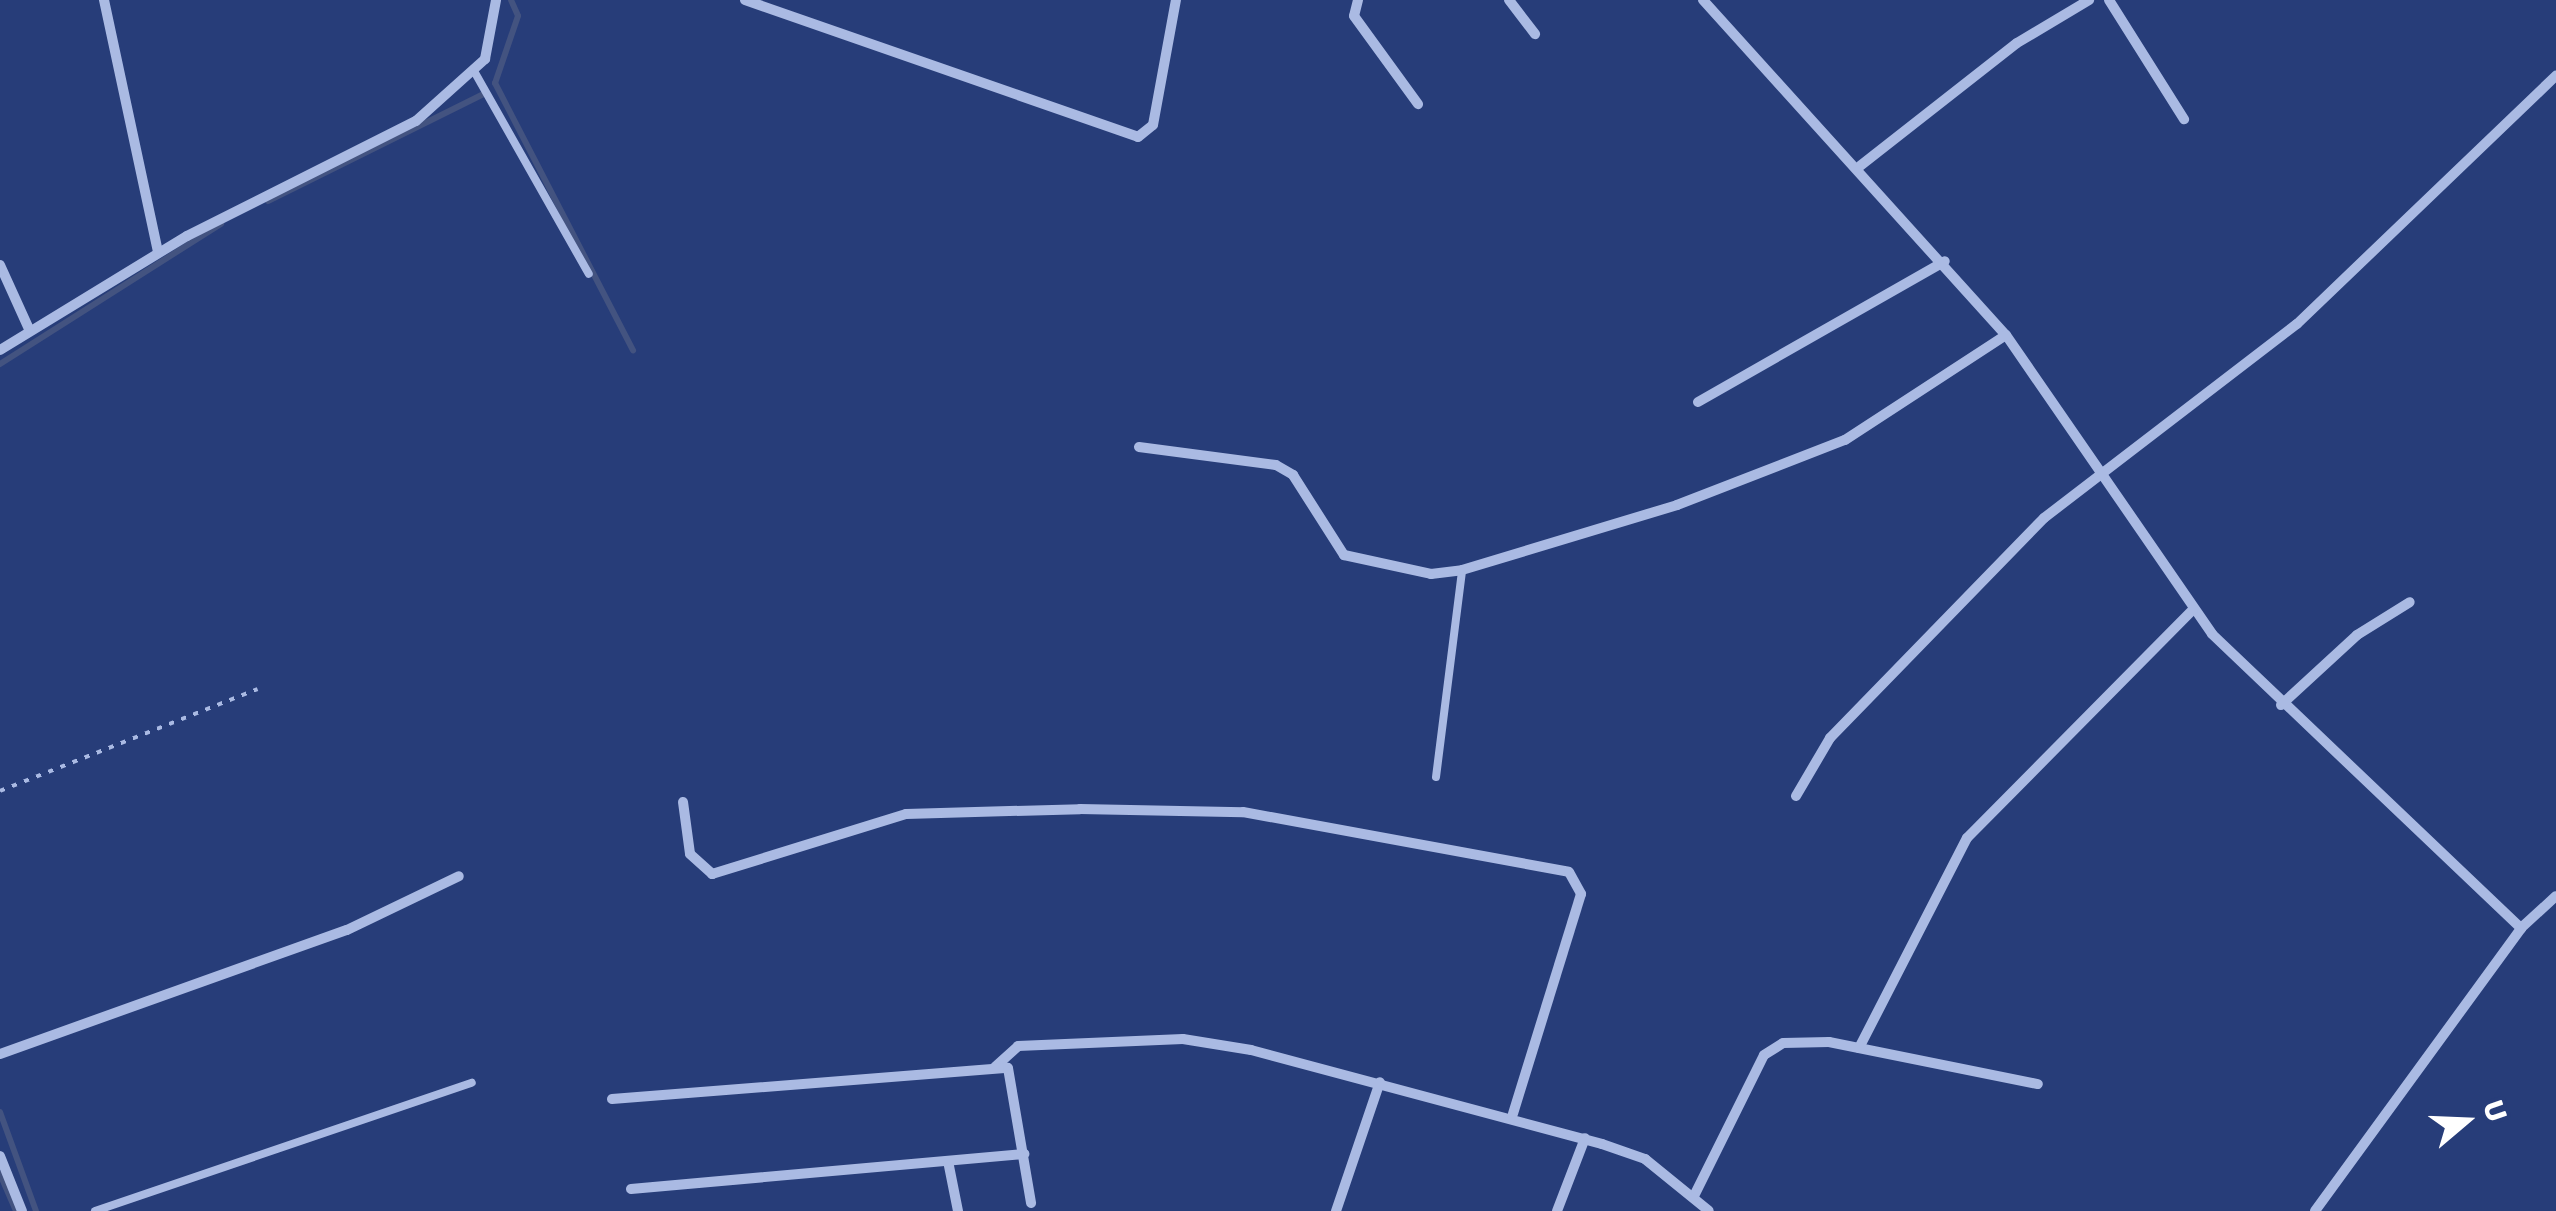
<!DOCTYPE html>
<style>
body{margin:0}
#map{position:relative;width:2556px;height:1211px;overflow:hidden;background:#273d79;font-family:Rubik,sans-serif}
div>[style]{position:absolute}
.stream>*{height:6px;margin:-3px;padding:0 3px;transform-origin:3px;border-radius:3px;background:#435380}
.path>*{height:4px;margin-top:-2px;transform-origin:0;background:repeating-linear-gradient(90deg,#aabae3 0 5px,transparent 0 13px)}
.lane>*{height:8px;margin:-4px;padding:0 4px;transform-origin:4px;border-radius:4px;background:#aabae3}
.street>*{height:10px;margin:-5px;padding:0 5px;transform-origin:5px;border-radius:5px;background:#aabae3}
span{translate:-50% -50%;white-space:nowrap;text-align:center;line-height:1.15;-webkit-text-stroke:8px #273d79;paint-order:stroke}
.north{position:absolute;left:2416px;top:1071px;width:100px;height:100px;-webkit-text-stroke:8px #273d79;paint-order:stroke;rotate:71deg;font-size:28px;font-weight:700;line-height:40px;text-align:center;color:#fff}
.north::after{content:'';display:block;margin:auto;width:35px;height:45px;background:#fff;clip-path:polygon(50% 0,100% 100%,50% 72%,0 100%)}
</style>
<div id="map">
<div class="stream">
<div style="left:511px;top:0;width:17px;rotate:66deg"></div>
<div style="left:518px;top:16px;width:71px;rotate:108.9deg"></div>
<div style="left:495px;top:83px;width:301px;rotate:62.7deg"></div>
<div style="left:268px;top:201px;width:239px;rotate:-26.4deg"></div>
<div style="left:0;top:364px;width:262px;rotate:-32.4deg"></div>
<div style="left:0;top:1112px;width:105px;rotate:70deg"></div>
<div style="left:0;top:1174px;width:40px;rotate:66.6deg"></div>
</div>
<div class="path">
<div style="left:0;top:791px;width:277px;rotate:-21.6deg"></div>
</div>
<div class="lane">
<div style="left:474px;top:71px;width:233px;rotate:60.5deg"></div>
<div style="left:1436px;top:777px;width:209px;rotate:-82.8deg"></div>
<div style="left:95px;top:1211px;width:398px;rotate:-18.8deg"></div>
</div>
<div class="street">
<div style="left:104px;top:0;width:258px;rotate:77.9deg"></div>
<div style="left:745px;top:0;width:416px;rotate:19.2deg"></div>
<div style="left:1138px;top:137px;width:19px;rotate:-39deg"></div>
<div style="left:1153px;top:125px;width:127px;rotate:-79.6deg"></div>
<div style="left:1358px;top:0;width:16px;rotate:104deg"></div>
<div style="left:1354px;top:16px;width:109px;rotate:54deg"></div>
<div style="left:1509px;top:0;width:43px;rotate:52.6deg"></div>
<div style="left:1703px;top:0;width:452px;rotate:47.9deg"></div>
<div style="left:2006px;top:335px;width:363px;rotate:55.4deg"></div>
<div style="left:2212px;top:634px;width:427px;rotate:43.6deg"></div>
<div style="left:2109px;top:0;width:141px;rotate:57.8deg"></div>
<div style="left:1860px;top:166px;width:199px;rotate:-38.1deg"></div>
<div style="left:2017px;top:43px;width:84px;rotate:-30.8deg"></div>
<div style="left:0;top:265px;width:72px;rotate:65.6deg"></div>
<div style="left:0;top:350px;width:219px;rotate:-31.4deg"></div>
<div style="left:187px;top:236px;width:256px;rotate:-26.7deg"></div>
<div style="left:416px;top:121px;width:93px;rotate:-41.9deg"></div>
<div style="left:485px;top:59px;width:60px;rotate:-79.4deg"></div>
<div style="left:1698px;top:402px;width:284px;rotate:-29.7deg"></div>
<div style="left:1139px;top:447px;width:138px;rotate:7.5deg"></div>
<div style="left:1276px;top:465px;width:20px;rotate:30deg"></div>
<div style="left:1293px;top:475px;width:95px;rotate:57.5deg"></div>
<div style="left:1344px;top:555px;width:89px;rotate:12.3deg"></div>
<div style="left:1431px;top:574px;width:31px;rotate:-7deg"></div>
<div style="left:1462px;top:570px;width:225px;rotate:-16.8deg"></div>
<div style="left:1677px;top:505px;width:180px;rotate:-21.2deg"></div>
<div style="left:1845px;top:440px;width:192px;rotate:-33.1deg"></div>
<div style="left:2281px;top:705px;width:103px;rotate:-42.6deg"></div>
<div style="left:2357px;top:635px;width:62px;rotate:-31.9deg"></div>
<div style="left:1796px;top:796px;width:67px;rotate:-59.6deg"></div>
<div style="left:1830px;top:738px;width:307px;rotate:-45.8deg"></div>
<div style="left:2044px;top:518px;width:319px;rotate:-37.5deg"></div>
<div style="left:2297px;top:324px;width:359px;rotate:-43.8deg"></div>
<div style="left:683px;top:802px;width:52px;rotate:82.3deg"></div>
<div style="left:690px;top:854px;width:30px;rotate:42deg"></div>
<div style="left:712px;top:874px;width:203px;rotate:-17.2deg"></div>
<div style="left:906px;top:814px;width:174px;rotate:-1.6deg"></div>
<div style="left:1080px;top:809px;width:163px;rotate:1.1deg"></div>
<div style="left:1243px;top:812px;width:331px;rotate:10.4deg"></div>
<div style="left:1569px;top:872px;width:25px;rotate:61deg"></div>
<div style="left:1581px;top:894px;width:230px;rotate:107.2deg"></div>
<div style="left:1859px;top:1048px;width:236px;rotate:-62.8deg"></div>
<div style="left:1967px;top:838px;width:321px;rotate:-45.3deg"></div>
<div style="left:0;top:1054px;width:368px;rotate:-19.7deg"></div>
<div style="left:347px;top:930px;width:124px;rotate:-25.7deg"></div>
<div style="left:995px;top:1067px;width:31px;rotate:-42deg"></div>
<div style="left:1018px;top:1046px;width:165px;rotate:-2.4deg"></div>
<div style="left:1183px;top:1039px;width:69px;rotate:9.2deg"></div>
<div style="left:1251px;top:1050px;width:363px;rotate:15deg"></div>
<div style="left:1602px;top:1144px;width:46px;rotate:19.2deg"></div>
<div style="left:1645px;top:1159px;width:82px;rotate:39.1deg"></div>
<div style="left:612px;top:1099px;width:397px;rotate:-4.5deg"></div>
<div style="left:1008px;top:1068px;width:137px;rotate:80.3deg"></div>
<div style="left:0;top:1156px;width:59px;rotate:68.2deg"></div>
<div style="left:948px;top:1161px;width:51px;rotate:78.7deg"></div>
<div style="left:631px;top:1189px;width:395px;rotate:-5.1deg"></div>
<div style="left:1694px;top:1196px;width:157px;rotate:-63.6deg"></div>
<div style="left:1764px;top:1055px;width:22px;rotate:-32deg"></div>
<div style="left:1783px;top:1043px;width:46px;rotate:-1.2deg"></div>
<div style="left:1829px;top:1042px;width:213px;rotate:11.4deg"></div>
<div style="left:1336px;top:1211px;width:136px;rotate:-71.2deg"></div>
<div style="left:1557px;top:1211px;width:78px;rotate:-69deg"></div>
<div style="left:2315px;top:1211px;width:350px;rotate:-53.9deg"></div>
<div style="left:2521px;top:928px;width:47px;rotate:-42.4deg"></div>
</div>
<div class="north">U</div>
</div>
